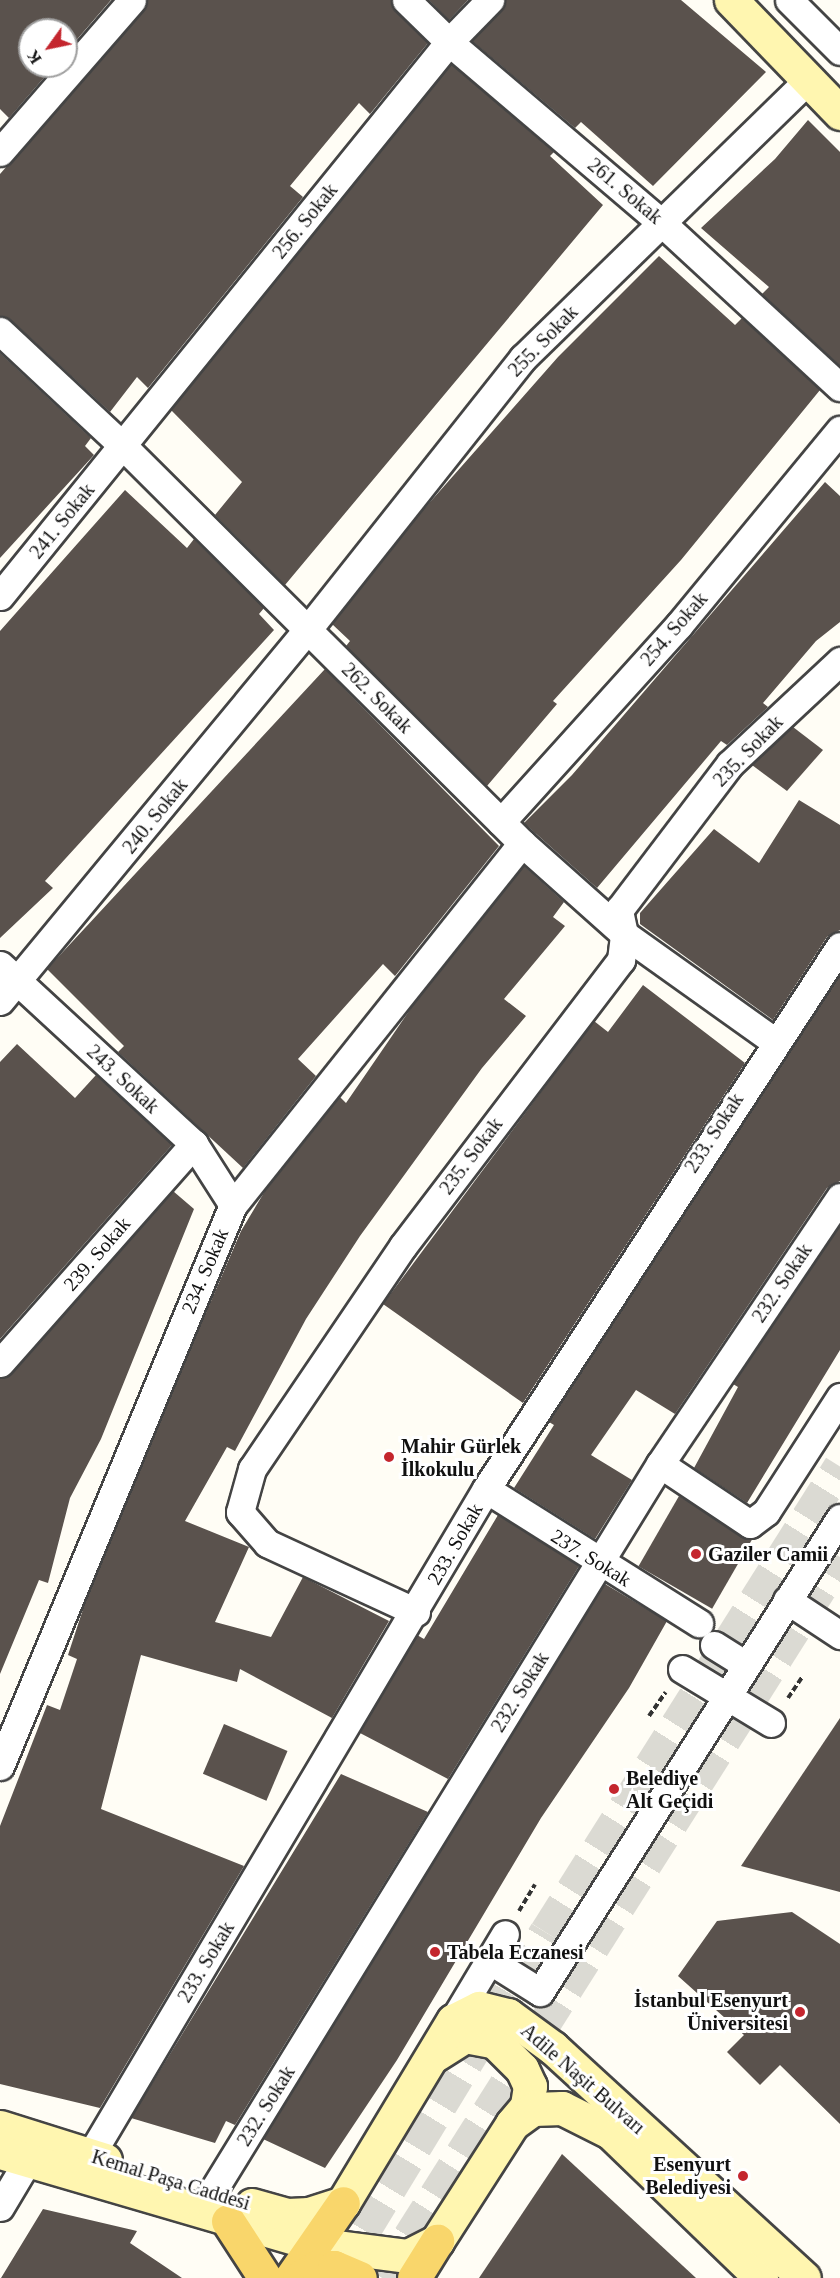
<!DOCTYPE html>
<meta charset="utf-8">
<style>
body{margin:0}
#map{position:relative;width:840px;height:2278px;overflow:hidden;background:#fffdf5;font-family:"Times New Roman",serif}
div>[style]{position:absolute}
.building>*{inset:0;background:#5a524d;transform-origin:0 0}
.primary-tunnel>*{height:33px;margin-top:-16.5px;transform-origin:0;background:repeating-linear-gradient(90deg,#dbdad3 0 33px,transparent 0 49px)}
.path>*{height:4px;margin-top:-2px;transform-origin:0;background:repeating-linear-gradient(90deg,#333 0 6px,transparent 0 9px)}
.roads{filter:drop-shadow(2px 0 #444) drop-shadow(-2px 0 #444) drop-shadow(0 2px #444) drop-shadow(0 -2px #444)}
.street>*{height:27px;margin:-13.5px;padding:0 13.5px;transform-origin:13.5px;border-radius:13.5px;background:#fff}
.secondary>*{height:33px;margin:-16.5px;padding:0 16.5px;transform-origin:16.5px;border-radius:16.5px;background:#fff6b0}
.primary>*{height:33px;margin:-16.5px;padding:0 16.5px;transform-origin:16.5px;border-radius:16.5px;background:#f9d66b}
.dots>*{width:16px;height:16px;translate:-50% -50%;box-sizing:border-box;border:3px solid #fff;border-radius:50%}
span{translate:-50% -50%;white-space:nowrap;text-align:center;line-height:1.15;-webkit-text-stroke:6px #fff;paint-order:stroke}
.street-label{font-size:20px;color:#111}
.poi-label{font-size:20px;color:#111;font-weight:700}
.left{translate:0 -50%;text-align:left}
.right{translate:-100% -50%;text-align:right}
.north{position:absolute;left:18px;top:18px;width:60px;height:60px;box-sizing:border-box;background:#fff;border:2px solid #a0a0a0;border-radius:50%;rotate:237deg;font-size:16px;font-weight:700;line-height:24px;text-align:center;color:#111}
.north::after{content:'';display:block;margin:auto;width:21px;height:27px;background:#c4262e;clip-path:polygon(50% 0,100% 100%,50% 72%,0 100%)}
</style>
<div id="map">
<div class="building">
<div style="clip-path:polygon(0 0,111px 0,66px 52px,66px 30px,30px 30px,30px 66px,54px 66px,9px 118px,0 109px)"></div>
<div style="clip-path:polygon(147px 0,391px 0,395px 11px,428px 43px,370px 114px,359px 103px,290px 186px,303px 197px,148px 388px,137px 377px,110px 412px,11px 320px,0 316px,0 174px,144px 10px)"></div>
<div style="clip-path:polygon(429px 0,468px 0,449px 20px)"></div>
<div style="clip-path:polygon(505px 0,681px 0,766px 72px,653px 186px,581px 122px,575px 128px,472px 41px,501px 11px)"></div>
<div style="clip-path:polygon(451px 64px,554px 152px,550px 156px,603px 205px,285px 585px,215px 515px,242px 482px,171px 410px)"></div>
<div style="clip-path:polygon(808px 120px,840px 152px,840px 366px,762px 294px,769px 287px,701px 228px,775px 159px)"></div>
<div style="clip-path:polygon(659px 256px,735px 325px,742px 318px,820px 390px,681px 560px,553px 701px,557px 704px,487px 786px,346px 646px,350px 641px,332px 624px,416px 518px,558px 357px)"></div>
<div style="clip-path:polygon(0 353px,91px 438px,85px 446px,94px 455px,0 558px)"></div>
<div style="clip-path:polygon(825px 482px,840px 496px,840px 622px,816px 641px,763px 703px,768px 707px,727px 745px,721px 741px,597px 888px,524px 823px,572px 775px)"></div>
<div style="clip-path:polygon(125px 490px,187px 548px,194px 539px,264px 608px,259px 614px,274px 630px,45px 881px,53px 888px,0 938px,0 631px)"></div>
<div style="clip-path:polygon(325px 669px,499px 846px,395px 976px,383px 964px,298px 1059px,316px 1076px,243px 1168px,118px 1052px,124px 1046px,47px 969px)"></div>
<div style="clip-path:polygon(793px 727px,823px 750px,787px 791px,752px 765px)"></div>
<div style="clip-path:polygon(799px 800px,840px 825px,840px 930px,827px 937px,773px 1020px,640px 924px,640px 913px,714px 829px,759px 863px)"></div>
<div style="clip-path:polygon(524px 866px,564px 902px,553px 917px,565px 926px,504px 999px,526px 1016px,482px 1068px,360px 1236px,306px 1319px,235px 1451px,227px 1447px,185px 1521px,249px 1547px,215px 1622px,271px 1637px,303px 1577px,389px 1621px,332px 1718px,240px 1669px,237px 1682px,141px 1655px,101px 1809px,244px 1866px,100px 2108px,0 2084px,0 1826px,47px 1705px,60px 1710px,77px 1659px,68px 1655px,85px 1603px,199px 1329px,241px 1231px,265px 1191px,340px 1097px,346px 1103px,418px 998px)"></div>
<div style="clip-path:polygon(840px 975px,840px 1181px,827px 1188px,675px 1414px,636px 1390px,591px 1455px,632px 1480px,595px 1539px,514px 1488px,554px 1425px,549px 1422px)"></div>
<div style="clip-path:polygon(643px 985px,745px 1063px,523px 1403px,383px 1304px,594px 1021px,608px 1032px)"></div>
<div style="clip-path:polygon(17px 1044px,75px 1098px,96px 1075px,172px 1145px,0 1339px,0 1062px)"></div>
<div style="clip-path:polygon(173px 1191px,194px 1209px,101px 1439px,70px 1498px,48px 1583px,39px 1580px,0 1674px,0 1378px,12px 1373px)"></div>
<div style="clip-path:polygon(840px 1225px,840px 1350px,747px 1503px,694px 1468px,738px 1387px,733px 1384px)"></div>
<div style="left:679px;top:1496px;width:85px;height:81px;rotate:30deg"></div>
<div style="clip-path:polygon(498px 1515px,579px 1566px,448px 1779px,360px 1733px,417px 1635px,424px 1639px)"></div>
<div style="clip-path:polygon(605px 1584px,667px 1621px,629px 1688px,541px 1818px,397px 2060px,325px 2168px,263px 2139px)"></div>
<div style="clip-path:polygon(840px 1718px,840px 1892px,741px 1866px)"></div>
<div style="left:224px;top:1724px;width:69px;height:54px;rotate:23deg"></div>
<div style="clip-path:polygon(341px 1774px,428px 1812px,235px 2125px,226px 2121px,215px 2143px,131px 2118px)"></div>
<div style="clip-path:polygon(792px 1912px,840px 1944px,840px 2124px,780px 2065px,760px 2085px,727px 2052px,744px 2035px,678px 1976px,717px 1921px)"></div>
<div style="clip-path:polygon(562px 2154px,696px 2278px,479px 2278px)"></div>
<div style="clip-path:polygon(43px 2209px,137px 2231px,130px 2243px,182px 2278px,1px 2278px)"></div>
</div>
<div class="primary-tunnel">
<div style="left:339px;top:2272px;width:398px;rotate:-58.7deg"></div>
<div style="left:546px;top:1932px;width:551px;rotate:-57.75deg"></div>
<div style="left:383px;top:2278px;width:854px;rotate:-57.63deg"></div>
</div>
<div class="path">
<div style="left:788px;top:1698px;width:25px;rotate:-56deg"></div>
<div style="left:649px;top:1716px;width:29px;rotate:-55deg"></div>
<div style="left:519px;top:1911px;width:31px;rotate:-59deg"></div>
</div>
<div class="roads">
<div class="street">
<div style="left:406px;top:0;width:60px;rotate:44.3deg"></div>
<div style="left:449px;top:42px;width:280px;rotate:40.4deg"></div>
<div style="left:662px;top:223px;width:242px;rotate:42.7deg"></div>
<div style="left:789px;top:0;width:72px;rotate:45deg"></div>
<div style="left:0;top:152px;width:201px;rotate:-49deg"></div>
<div style="left:0;top:331px;width:168px;rotate:43.1deg"></div>
<div style="left:123px;top:446px;width:563px;rotate:44.86deg"></div>
<div style="left:522px;top:843px;width:137px;rotate:41.7deg"></div>
<div style="left:624px;top:934px;width:184px;rotate:35.5deg"></div>
<div style="left:0;top:596px;width:713px;rotate:-50.98deg"></div>
<div style="left:449px;top:42px;width:59px;rotate:-45.7deg"></div>
<div style="left:501px;top:822px;width:266px;rotate:-47.9deg"></div>
<div style="left:679px;top:625px;width:253px;rotate:-50.5deg"></div>
<div style="left:0;top:965px;width:264px;rotate:42.7deg"></div>
<div style="left:194px;top:1144px;width:72px;rotate:57.4deg"></div>
<div style="left:0;top:1001px;width:483px;rotate:-50.4deg"></div>
<div style="left:308px;top:629px;width:346px;rotate:-51.6deg"></div>
<div style="left:523px;top:358px;width:398px;rotate:-44.3deg"></div>
<div style="left:0;top:1363px;width:293px;rotate:-48.5deg"></div>
<div style="left:660px;top:1464px;width:108px;rotate:33.7deg"></div>
<div style="left:750px;top:1524px;width:20px;rotate:-37deg"></div>
<div style="left:766px;top:1512px;width:137px;rotate:-57.2deg"></div>
<div style="left:486px;top:1489px;width:252px;rotate:32.2deg"></div>
<div style="left:787px;top:1600px;width:64px;rotate:33.4deg"></div>
<div style="left:416px;top:1612px;width:164px;rotate:-155.2deg"></div>
<div style="left:267px;top:1543px;width:41px;rotate:-131.1deg"></div>
<div style="left:240px;top:1512px;width:45px;rotate:-74.4deg"></div>
<div style="left:252px;top:1469px;width:269px;rotate:-55.9deg"></div>
<div style="left:403px;top:1246px;width:360px;rotate:-52.7deg"></div>
<div style="left:621px;top:960px;width:26px;rotate:-83deg"></div>
<div style="left:624px;top:934px;width:25px;rotate:-102deg"></div>
<div style="left:619px;top:910px;width:183px;rotate:-52.8deg"></div>
<div style="left:730px;top:764px;width:151px;rotate:-43.1deg"></div>
<div style="left:714px;top:1645px;width:36px;rotate:32deg"></div>
<div style="left:682px;top:1669px;width:104px;rotate:31.2deg"></div>
<div style="left:0;top:1766px;width:607px;rotate:-67.45deg"></div>
<div style="left:233px;top:1205px;width:463px;rotate:-51.4deg"></div>
<div style="left:489px;top:1960px;width:60px;rotate:32.1deg"></div>
<div style="left:540px;top:1992px;width:561px;rotate:-57.67deg"></div>
<div style="left:453px;top:2021px;width:101px;rotate:-59.1deg"></div>
<div style="left:90px;top:2156px;width:776px;rotate:-59.3deg"></div>
<div style="left:486px;top:1489px;width:648px;rotate:-56.9deg"></div>
<div style="left:211px;top:2194px;width:857px;rotate:-58.41deg"></div>
<div style="left:660px;top:1464px;width:322px;rotate:-56deg"></div>
<div style="left:0;top:2207px;width:55px;rotate:-59.2deg"></div>
</div>
<div class="secondary">
<div style="left:731px;top:0;width:157px;rotate:46deg"></div>
<div style="left:433px;top:2056px;width:38px;rotate:-32deg"></div>
<div style="left:465px;top:2036px;width:31px;rotate:11deg"></div>
<div style="left:495px;top:2042px;width:38px;rotate:45deg"></div>
<div style="left:522px;top:2069px;width:19px;rotate:65deg"></div>
<div style="left:530px;top:2086px;width:20px;rotate:99deg"></div>
<div style="left:527px;top:2106px;width:23px;rotate:130deg"></div>
<div style="left:0;top:2127px;width:110px;rotate:17.4deg"></div>
<div style="left:0;top:2152px;width:327px;rotate:16.3deg"></div>
<div style="left:314px;top:2244px;width:95px;rotate:7.3deg"></div>
<div style="left:408px;top:2256px;width:33px;rotate:-27deg"></div>
<div style="left:437px;top:2241px;width:139px;rotate:-57.3deg"></div>
<div style="left:512px;top:2124px;width:26px;rotate:-36deg"></div>
<div style="left:533px;top:2109px;width:29px;rotate:-2deg"></div>
<div style="left:562px;top:2108px;width:54px;rotate:26.6deg"></div>
<div style="left:610px;top:2132px;width:210px;rotate:44deg"></div>
<div style="left:343px;top:2203px;width:213px;rotate:-58.9deg"></div>
<div style="left:453px;top:2021px;width:29px;rotate:-27deg"></div>
<div style="left:479px;top:2008px;width:30px;rotate:14deg"></div>
<div style="left:508px;top:2015px;width:56px;rotate:36.3deg"></div>
<div style="left:553px;top:2048px;width:340px;rotate:42.5deg"></div>
<div style="left:252px;top:2205px;width:37px;rotate:16deg"></div>
<div style="left:288px;top:2215px;width:21px;rotate:-3deg"></div>
<div style="left:309px;top:2214px;width:36px;rotate:-18deg"></div>
</div>
<div class="primary">
<div style="left:228px;top:2221px;width:68px;rotate:57deg"></div>
<div style="left:291px;top:2278px;width:91px;rotate:-55.3deg"></div>
<div style="left:299px;top:2278px;width:20px;rotate:-33deg"></div>
<div style="left:316px;top:2267px;width:18px"></div>
<div style="left:334px;top:2267px;width:28px;rotate:23deg"></div>
<div style="left:414px;top:2278px;width:44px;rotate:-58.1deg"></div>
</div>
</div>
<div class="dots">
<div style="left:389px;top:1457px;background:#c4262e"></div>
<div style="left:696px;top:1554px;background:#c4262e"></div>
<div style="left:614px;top:1789px;background:#c4262e"></div>
<div style="left:435px;top:1952px;background:#c4262e"></div>
<div style="left:800px;top:2012px;background:#c4262e"></div>
<div style="left:743px;top:2176px;background:#c4262e"></div>
</div>
<div class="street-label">
<span style="left:625px;top:191px;rotate:40deg">261. Sokak</span>
<span style="left:305px;top:221px;rotate:-51deg">256. Sokak</span>
<span style="left:543px;top:341px;rotate:-46deg">255. Sokak</span>
<span style="left:62px;top:521px;rotate:-51deg">241. Sokak</span>
<span style="left:674px;top:629px;rotate:-49deg">254. Sokak</span>
<span style="left:377px;top:698px;rotate:45deg">262. Sokak</span>
<span style="left:748px;top:751px;rotate:-46deg">235. Sokak</span>
<span style="left:155px;top:816px;rotate:-51deg">240. Sokak</span>
<span style="left:123px;top:1079px;rotate:43deg">243. Sokak</span>
<span style="left:714px;top:1133px;rotate:-57deg">233. Sokak</span>
<span style="left:471px;top:1156px;rotate:-53deg">235. Sokak</span>
<span style="left:97px;top:1254px;rotate:-49deg">239. Sokak</span>
<span style="left:205px;top:1271px;rotate:-67deg">234. Sokak</span>
<span style="left:782px;top:1283px;rotate:-56deg">232. Sokak</span>
<span style="left:455px;top:1544px;rotate:-60deg">233. Sokak</span>
<span style="left:591px;top:1558px;rotate:32deg">237. Sokak</span>
<span style="left:520px;top:1692px;rotate:-58deg">232. Sokak</span>
<span style="left:206px;top:1962px;rotate:-59deg">233. Sokak</span>
<span style="left:583px;top:2079px;rotate:41deg">Adile Naşit Bulvarı</span>
<span style="left:266px;top:2106px;rotate:-58deg">232. Sokak</span>
<span style="left:171px;top:2180px;rotate:17deg">Kemal Paşa Caddesi</span>
</div>
<div class="poi-label">
<span class="left" style="left:401px;top:1458px">Mahir Gürlek<br>İlkokulu</span>
<span class="left" style="left:708px;top:1554px">Gaziler Camii</span>
<span class="left" style="left:626px;top:1790px">Belediye<br>Alt Geçidi</span>
<span class="left" style="left:447px;top:1952px">Tabela Eczanesi</span>
<span class="right" style="left:788px;top:2012px">İstanbul Esenyurt<br>Üniversitesi</span>
<span class="right" style="left:731px;top:2176px">Esenyurt<br>Belediyesi</span>
</div>
<div class="north">K</div>
</div>
